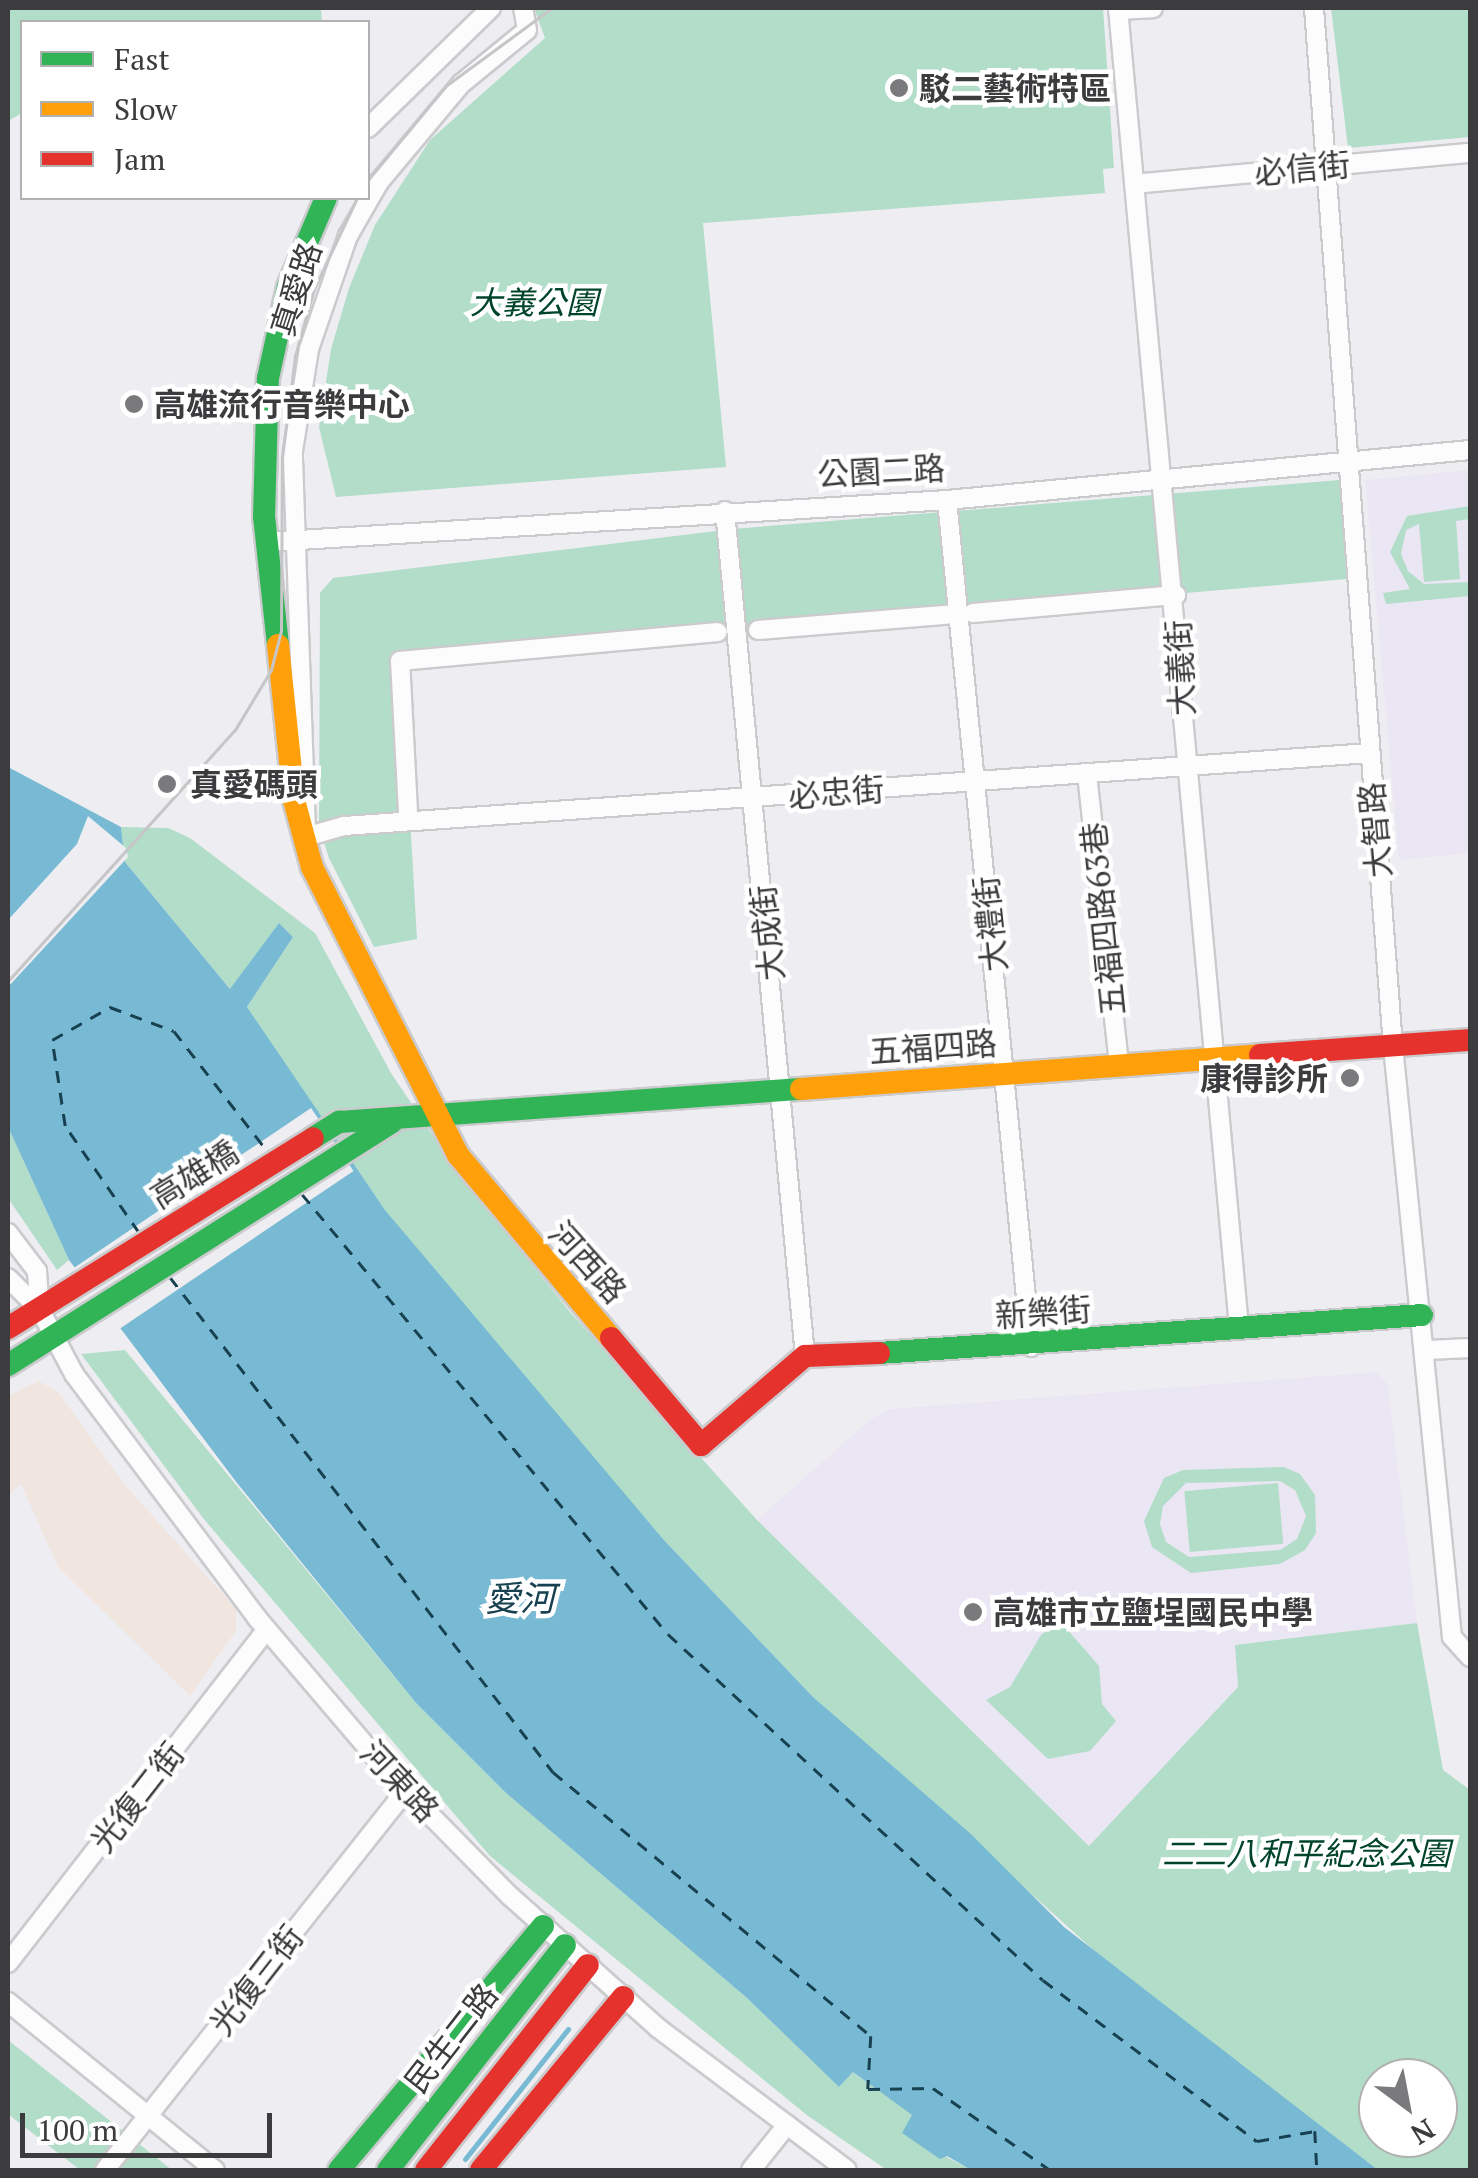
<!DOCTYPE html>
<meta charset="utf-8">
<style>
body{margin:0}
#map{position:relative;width:1478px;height:2178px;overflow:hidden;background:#eeeef2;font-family:"PT Serif","Noto Sans TC",serif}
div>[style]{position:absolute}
.commercial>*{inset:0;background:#f0e6df}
.education>*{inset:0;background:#ebe6f3}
.green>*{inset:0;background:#b2ddc8;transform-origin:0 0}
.water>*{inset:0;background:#78bad3}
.pier>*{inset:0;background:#eeeef2;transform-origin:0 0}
.stream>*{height:5px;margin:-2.5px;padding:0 2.5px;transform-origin:2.5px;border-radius:2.5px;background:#78bad3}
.ferry>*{height:2.5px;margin-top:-1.25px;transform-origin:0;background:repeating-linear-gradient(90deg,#174150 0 12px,transparent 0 22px)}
.roads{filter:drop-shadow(2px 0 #cbcbce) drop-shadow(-2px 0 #cbcbce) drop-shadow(0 2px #cbcbce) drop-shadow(0 -2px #cbcbce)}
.street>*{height:18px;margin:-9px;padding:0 9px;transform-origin:9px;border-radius:9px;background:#fcfcfd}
.fast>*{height:22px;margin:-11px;padding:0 11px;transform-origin:11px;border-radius:11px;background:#30b455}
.slow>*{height:22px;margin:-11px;padding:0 11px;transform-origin:11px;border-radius:11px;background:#ff9f0a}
.jam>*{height:22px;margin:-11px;padding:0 11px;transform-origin:11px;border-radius:11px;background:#e5322d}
.tram>*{height:2.5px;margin:-1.25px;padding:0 1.25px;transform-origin:1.25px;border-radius:1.25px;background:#c6c6c8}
.dots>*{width:28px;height:28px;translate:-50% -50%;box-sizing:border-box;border:5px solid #fff;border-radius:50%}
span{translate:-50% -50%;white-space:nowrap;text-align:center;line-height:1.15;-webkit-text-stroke:9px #fff;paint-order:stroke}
.poi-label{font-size:32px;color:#3c3b3e;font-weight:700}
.left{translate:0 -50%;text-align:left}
.right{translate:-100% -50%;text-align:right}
.street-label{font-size:32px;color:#3c3b3e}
.park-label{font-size:32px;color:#00452a;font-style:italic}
.water-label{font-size:35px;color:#174150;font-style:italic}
.frame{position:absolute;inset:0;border:10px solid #3c3b3e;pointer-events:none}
.legend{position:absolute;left:20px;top:20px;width:350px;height:180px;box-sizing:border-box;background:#fff;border:2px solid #b1b1b2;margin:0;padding:12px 18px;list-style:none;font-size:30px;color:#3c3b3e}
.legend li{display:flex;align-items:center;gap:20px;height:50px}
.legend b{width:50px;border:2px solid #b1b1b2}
.north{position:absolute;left:1358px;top:2058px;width:100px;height:100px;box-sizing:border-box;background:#fff;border:2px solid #b1b1b2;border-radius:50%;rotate:148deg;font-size:28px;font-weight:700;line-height:40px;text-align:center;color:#3c3b3e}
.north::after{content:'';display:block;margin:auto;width:35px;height:45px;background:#7a7a7d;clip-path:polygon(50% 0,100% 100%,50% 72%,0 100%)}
.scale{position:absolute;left:20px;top:2113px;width:252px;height:45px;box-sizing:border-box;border:5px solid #3c3b3e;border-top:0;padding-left:12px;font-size:30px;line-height:35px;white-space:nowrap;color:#3c3b3e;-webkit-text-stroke:8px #fff;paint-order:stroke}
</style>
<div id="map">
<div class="commercial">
<div style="clip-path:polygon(39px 1381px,59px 1393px,124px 1484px,236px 1609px,236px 1631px,190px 1696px,58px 1567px,21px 1484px,8px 1496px,8px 1396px)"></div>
</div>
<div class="education">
<div style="clip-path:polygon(1470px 470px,1470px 853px,1399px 860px,1365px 480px)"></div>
<div style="clip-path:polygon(1377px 1372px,1388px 1385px,1417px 1623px,1235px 1645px,1238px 1687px,1089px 1847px,757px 1520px,871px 1419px,889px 1409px)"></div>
</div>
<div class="green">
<div style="clip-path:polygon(8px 8px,321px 8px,322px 22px,22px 22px,22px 113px,8px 121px)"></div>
<div style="clip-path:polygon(534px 8px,1103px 8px,1114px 168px,1103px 169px,1105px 193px,703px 223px,726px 467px,336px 497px,319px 427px,331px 349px,349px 288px,375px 225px,430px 140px,545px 38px)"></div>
<div style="clip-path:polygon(1331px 8px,1470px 8px,1470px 137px,1348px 148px)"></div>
<div style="clip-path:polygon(1340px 480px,1347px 579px,401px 661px,417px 939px,374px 947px,329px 858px,319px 826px,320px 593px,333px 578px,732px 529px)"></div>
<div style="clip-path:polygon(1470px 506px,1470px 519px,1456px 521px,1460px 579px,1424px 582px,1419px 524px,1406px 530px,1401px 554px,1408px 571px,1424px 584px,1470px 582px,1470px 596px,1386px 604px,1383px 593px,1410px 589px,1390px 552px,1407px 516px)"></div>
<div style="clip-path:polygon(evenodd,121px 827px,168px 828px,190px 838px,315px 933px,391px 1073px,456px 1170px,570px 1312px,757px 1520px,1089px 1846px,1238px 1687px,1235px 1645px,1417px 1623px,1443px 1770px,1470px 1790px,1470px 2170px,1378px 2170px,1119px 1973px,813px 1697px,663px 1539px,465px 1309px,385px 1210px,278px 1054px,247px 1007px,293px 937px,279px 923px,231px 990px,125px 862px,121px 827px,1378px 2078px,1438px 2078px,1438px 2138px,1378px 2138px,1378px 2078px)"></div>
<div style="clip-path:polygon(8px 1127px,69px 1260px,57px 1270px,8px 1198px)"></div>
<div style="clip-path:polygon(125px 1350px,416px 1703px,506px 1793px,747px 1998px,839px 2087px,853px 2072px,913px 2115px,903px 2134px,971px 2170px,887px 2170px,808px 2116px,490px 1856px,203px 1518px,81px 1354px)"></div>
<div style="clip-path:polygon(evenodd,1284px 1467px,1300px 1474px,1315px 1495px,1316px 1533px,1305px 1550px,1280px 1564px,1191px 1573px,1152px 1547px,1144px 1521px,1164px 1478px,1183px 1470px,1284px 1467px,1280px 1481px,1295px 1490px,1306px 1516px,1297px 1539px,1280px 1550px,1189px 1557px,1166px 1542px,1160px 1524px,1163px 1506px,1186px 1483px,1280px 1481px)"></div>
<div style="left:1278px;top:1483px;width:61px;height:94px;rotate:85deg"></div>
<div style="clip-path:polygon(1060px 1621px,1099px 1666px,1102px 1704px,1116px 1721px,1090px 1751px,1048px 1759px,986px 1700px,1010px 1687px,1041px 1635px)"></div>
<div style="clip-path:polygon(8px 2040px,172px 2170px,80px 2170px,8px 2114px)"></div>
</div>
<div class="water">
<div style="clip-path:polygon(8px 767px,121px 827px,125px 862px,230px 989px,279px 923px,293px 937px,247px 1007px,385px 1210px,663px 1539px,813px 1697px,972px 1835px,1064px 1927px,1378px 2170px,971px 2170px,947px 2156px,940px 2159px,902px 2133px,912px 2115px,853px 2072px,839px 2087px,747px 1998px,506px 1793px,416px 1703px,237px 1483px,69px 1260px,8px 1127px)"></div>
</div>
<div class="pier">
<div style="clip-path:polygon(88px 816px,126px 848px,128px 857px,8px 987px,8px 920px,77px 844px)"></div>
<div style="left:311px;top:1108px;width:76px;height:291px;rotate:56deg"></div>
</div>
<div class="stream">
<div style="left:465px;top:2159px;width:166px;rotate:-51.6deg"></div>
</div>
<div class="ferry">
<div style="left:302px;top:1194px;width:572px;rotate:50.25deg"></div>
<div style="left:668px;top:1634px;width:510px;rotate:42.7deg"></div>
<div style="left:1043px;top:1980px;width:268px;rotate:37deg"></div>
<div style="left:1257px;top:2141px;width:59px;rotate:-9.8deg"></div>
<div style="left:1315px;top:2131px;width:39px;rotate:87deg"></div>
<div style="left:139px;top:1233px;width:130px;rotate:-124.7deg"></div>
<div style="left:65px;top:1126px;width:87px;rotate:-98.6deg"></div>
<div style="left:52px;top:1040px;width:67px;rotate:-29.6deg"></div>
<div style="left:110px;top:1007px;width:68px;rotate:20.6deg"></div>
<div style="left:174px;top:1031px;width:155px;rotate:52.1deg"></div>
<div style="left:170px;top:1277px;width:626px;rotate:52.27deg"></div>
<div style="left:553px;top:1772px;width:413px;rotate:39.7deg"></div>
<div style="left:871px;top:2036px;width:53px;rotate:93.2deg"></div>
<div style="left:868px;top:2089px;width:65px;rotate:-0.9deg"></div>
<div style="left:933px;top:2088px;width:143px;rotate:35deg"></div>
</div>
<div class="roads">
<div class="street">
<div style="left:1118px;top:8px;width:1326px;rotate:84.76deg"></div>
<div style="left:1314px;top:8px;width:1041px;rotate:85.65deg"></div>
<div style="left:1393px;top:1046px;width:594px;rotate:84.3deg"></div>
<div style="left:1452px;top:1637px;width:27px;rotate:48deg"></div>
<div style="left:1118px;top:10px;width:35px;rotate:-3deg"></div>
<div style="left:368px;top:128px;width:172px;rotate:-44.3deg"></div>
<div style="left:1134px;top:184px;width:337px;rotate:-5.3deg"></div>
<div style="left:947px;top:500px;width:851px;rotate:84.34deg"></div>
<div style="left:725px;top:511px;width:849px;rotate:84.59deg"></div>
<div style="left:267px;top:542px;width:681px;rotate:-3.53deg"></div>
<div style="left:947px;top:500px;width:525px;rotate:-5.46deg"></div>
<div style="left:973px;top:613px;width:204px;rotate:-5.1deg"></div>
<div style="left:758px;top:630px;width:189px;rotate:-4.6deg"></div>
<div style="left:1087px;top:774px;width:293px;rotate:83.7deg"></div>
<div style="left:408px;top:812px;width:151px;rotate:-93deg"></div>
<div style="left:400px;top:661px;width:319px;rotate:-5.2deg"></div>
<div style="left:306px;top:831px;width:380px;rotate:-92deg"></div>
<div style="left:293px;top:451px;width:103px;rotate:-81.1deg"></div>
<div style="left:309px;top:349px;width:120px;rotate:-71deg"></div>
<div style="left:348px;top:236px;width:62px;rotate:-60.1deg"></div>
<div style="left:379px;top:182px;width:128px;rotate:-50.1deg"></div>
<div style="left:461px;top:84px;width:85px;rotate:-39.3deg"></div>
<div style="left:527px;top:30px;width:22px;rotate:-100deg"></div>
<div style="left:305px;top:837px;width:41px;rotate:-15.8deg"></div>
<div style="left:344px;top:826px;width:1028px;rotate:-4.07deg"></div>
<div style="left:8px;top:1233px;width:48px;rotate:52.7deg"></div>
<div style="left:37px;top:1271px;width:39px;rotate:86deg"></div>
<div style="left:8px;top:1278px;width:45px;rotate:45deg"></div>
<div style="left:40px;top:1310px;width:72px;rotate:62deg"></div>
<div style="left:74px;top:1374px;width:305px;rotate:53.1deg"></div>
<div style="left:257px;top:1618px;width:202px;rotate:49.6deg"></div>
<div style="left:388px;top:1772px;width:174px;rotate:45.5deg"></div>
<div style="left:510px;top:1896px;width:198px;rotate:41.7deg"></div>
<div style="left:658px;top:2028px;width:236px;rotate:36.9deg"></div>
<div style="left:1427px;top:1350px;width:43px;rotate:-2.7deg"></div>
<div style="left:8px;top:1963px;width:421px;rotate:-52.2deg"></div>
<div style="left:8px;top:2002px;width:267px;rotate:39.1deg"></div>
<div style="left:105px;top:2170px;width:485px;rotate:-51.6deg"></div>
<div style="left:751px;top:2170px;width:58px;rotate:-51.3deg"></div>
</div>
<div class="fast">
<div style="left:278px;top:645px;width:129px;rotate:-96.2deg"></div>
<div style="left:264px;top:517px;width:139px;rotate:-88.4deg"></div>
<div style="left:268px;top:378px;width:93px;rotate:-77.6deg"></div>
<div style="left:288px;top:287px;width:97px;rotate:-66.9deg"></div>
<div style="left:313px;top:1138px;width:31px;rotate:-32deg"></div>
<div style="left:339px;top:1122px;width:463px;rotate:-4.1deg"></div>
<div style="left:879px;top:1353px;width:544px;rotate:-4deg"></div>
<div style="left:8px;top:1365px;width:454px;rotate:-32.3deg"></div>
<div style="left:339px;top:2170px;width:318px;rotate:-50.1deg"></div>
<div style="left:388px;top:2170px;width:286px;rotate:-51.8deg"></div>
</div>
<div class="slow">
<div style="left:278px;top:645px;width:156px;rotate:84.1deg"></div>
<div style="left:294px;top:800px;width:69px;rotate:75deg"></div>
<div style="left:312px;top:867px;width:323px;rotate:63.1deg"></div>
<div style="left:458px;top:1155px;width:239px;rotate:50.1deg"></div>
<div style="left:801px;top:1089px;width:460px;rotate:-4.2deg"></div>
</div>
<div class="jam">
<div style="left:1260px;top:1055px;width:211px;rotate:-4.1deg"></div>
<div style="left:8px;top:1328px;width:359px;rotate:-31.9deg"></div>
<div style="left:611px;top:1338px;width:140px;rotate:49.9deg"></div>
<div style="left:701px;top:1445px;width:137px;rotate:-40.6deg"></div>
<div style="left:805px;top:1356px;width:74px;rotate:-2.3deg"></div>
<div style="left:426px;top:2170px;width:261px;rotate:-51.7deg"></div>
<div style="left:481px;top:2170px;width:224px;rotate:-50.6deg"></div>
</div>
</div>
<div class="tram">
<div style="left:368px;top:180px;width:124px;rotate:-50.3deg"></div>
<div style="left:447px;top:85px;width:130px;rotate:-36.3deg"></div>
<div style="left:8px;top:981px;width:338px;rotate:-47.9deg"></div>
<div style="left:235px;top:730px;width:70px;rotate:-59deg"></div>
<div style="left:271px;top:670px;width:40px;rotate:-75.6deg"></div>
<div style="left:281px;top:631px;width:173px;rotate:-89.7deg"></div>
<div style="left:282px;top:458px;width:103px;rotate:-82.7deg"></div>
<div style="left:295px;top:356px;width:70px;rotate:-74.2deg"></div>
<div style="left:314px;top:289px;width:101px;rotate:-64.7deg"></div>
</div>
<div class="dots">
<div style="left:899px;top:88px;background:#7a7a7d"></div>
<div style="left:134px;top:404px;background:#7a7a7d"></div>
<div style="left:167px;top:784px;background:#7a7a7d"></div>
<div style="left:1350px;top:1078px;background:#7a7a7d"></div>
<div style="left:973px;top:1612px;background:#7a7a7d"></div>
</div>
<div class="poi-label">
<span class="left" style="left:919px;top:88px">駁二藝術特區</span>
<span class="left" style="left:154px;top:404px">高雄流行音樂中心</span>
<span class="left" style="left:190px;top:784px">真愛碼頭</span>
<span class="right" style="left:1328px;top:1078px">康得診所</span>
<span class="left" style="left:993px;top:1612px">高雄市立鹽埕國民中學</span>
</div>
<div class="street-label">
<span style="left:1302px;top:168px;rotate:-5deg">必信街</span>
<span style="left:296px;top:289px;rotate:-72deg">真愛路</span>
<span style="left:881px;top:471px;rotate:-3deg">公園二路</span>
<span style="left:1180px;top:668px;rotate:-93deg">大義街</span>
<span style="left:836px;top:792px;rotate:-4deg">必忠街</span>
<span style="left:1375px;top:830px;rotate:-95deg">大智路</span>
<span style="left:1103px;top:919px;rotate:-96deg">五福四路63巷</span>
<span style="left:990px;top:924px;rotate:-96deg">大禮街</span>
<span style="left:767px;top:933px;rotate:-96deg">大成街</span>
<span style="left:933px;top:1047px;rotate:-4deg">五福四路</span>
<span style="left:194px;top:1174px;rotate:-32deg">高雄橋</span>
<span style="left:588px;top:1262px;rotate:48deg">河西路</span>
<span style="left:1043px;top:1312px;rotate:-4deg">新樂街</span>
<span style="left:400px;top:1781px;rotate:47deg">河東路</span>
<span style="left:137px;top:1797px;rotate:-52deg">光復二街</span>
<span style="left:256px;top:1980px;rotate:-52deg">光復三街</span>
<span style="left:451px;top:2038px;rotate:-52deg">民生二路</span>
</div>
<div class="park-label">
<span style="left:534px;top:302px">大義公園</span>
<span style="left:1306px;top:1853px">二二八和平紀念公園</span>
</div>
<div class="water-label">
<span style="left:520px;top:1598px">愛河</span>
</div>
<div class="frame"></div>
<ul class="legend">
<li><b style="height:12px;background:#30b455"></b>Fast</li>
<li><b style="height:12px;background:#ff9f0a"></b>Slow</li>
<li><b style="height:12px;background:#e5322d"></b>Jam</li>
</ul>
<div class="north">N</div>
<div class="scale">100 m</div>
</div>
